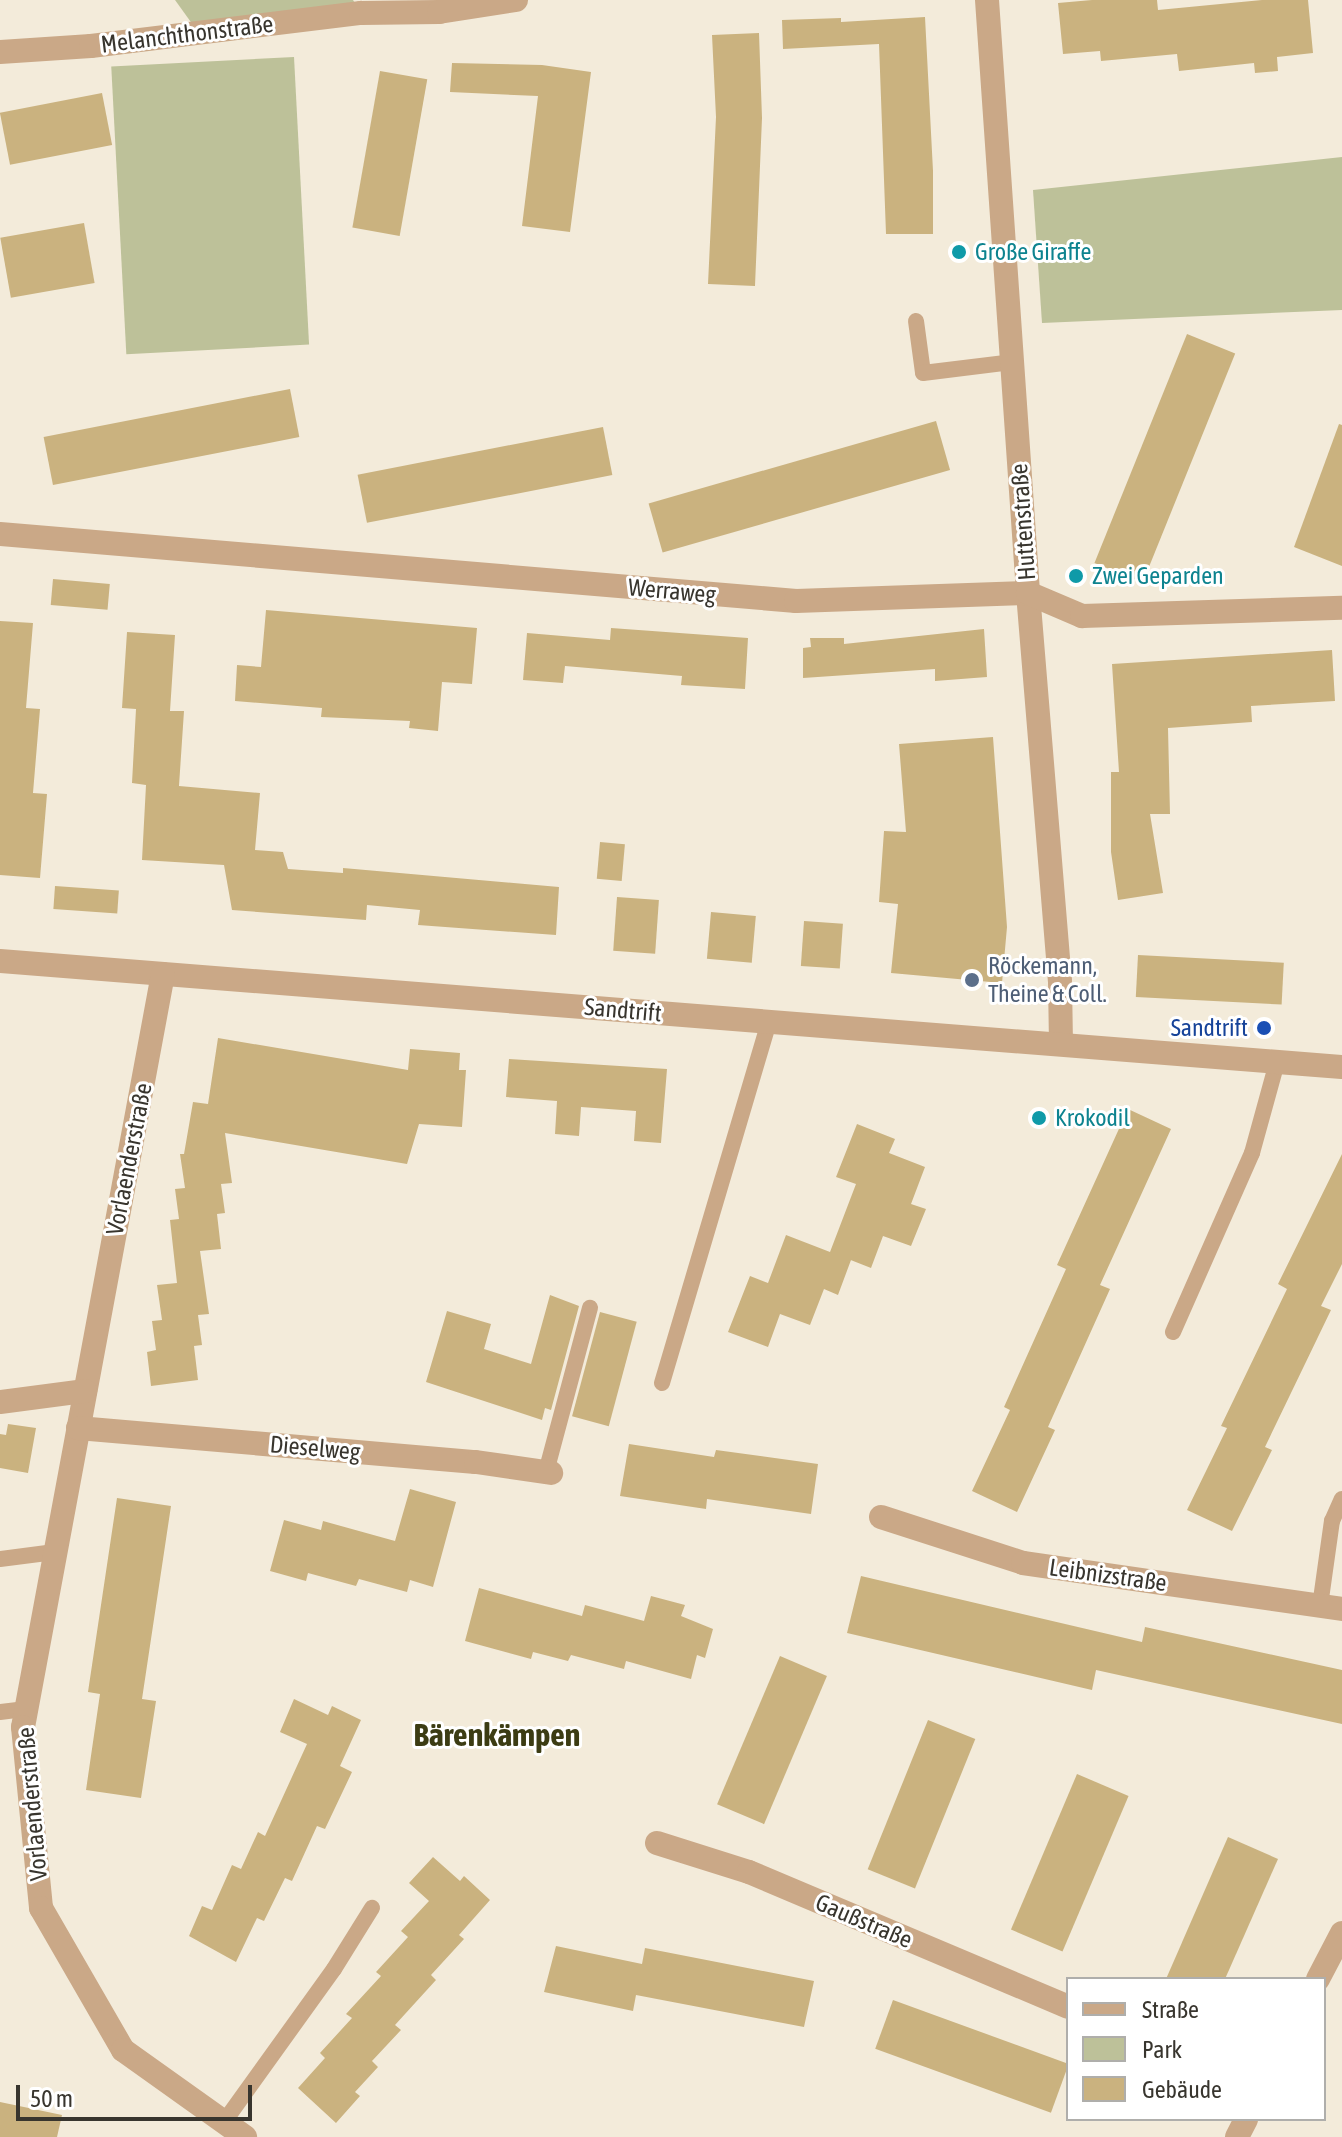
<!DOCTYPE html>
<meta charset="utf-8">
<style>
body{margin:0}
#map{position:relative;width:1342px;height:2137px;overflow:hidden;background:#f3ebda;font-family:"Asap Condensed",sans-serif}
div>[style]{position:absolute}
.green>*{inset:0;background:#bdc199;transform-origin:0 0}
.building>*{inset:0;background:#cab27f;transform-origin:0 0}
.service>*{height:16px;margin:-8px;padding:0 8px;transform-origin:8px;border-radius:8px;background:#caa887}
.minor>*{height:24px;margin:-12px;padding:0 12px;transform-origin:12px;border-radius:12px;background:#caa887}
.dots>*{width:22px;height:22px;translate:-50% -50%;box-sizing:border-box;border:4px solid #fff;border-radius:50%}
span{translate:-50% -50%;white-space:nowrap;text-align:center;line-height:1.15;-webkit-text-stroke:6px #fff;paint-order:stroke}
.street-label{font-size:24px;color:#38352e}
.culture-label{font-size:24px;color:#0d838f}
.left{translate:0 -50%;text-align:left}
.service-label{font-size:24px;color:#4e5e75}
.transit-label{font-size:24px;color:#164399}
.right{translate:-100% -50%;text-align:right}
.district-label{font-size:32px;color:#3c3c13;font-weight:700}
.legend{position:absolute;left:1066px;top:1977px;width:260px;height:144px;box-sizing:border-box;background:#fff;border:2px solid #afaeab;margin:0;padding:10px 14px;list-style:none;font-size:24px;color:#38352e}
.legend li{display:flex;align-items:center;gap:16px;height:40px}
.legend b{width:40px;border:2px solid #afaeab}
.scale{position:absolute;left:16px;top:2085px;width:236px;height:36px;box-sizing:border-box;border:4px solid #38352e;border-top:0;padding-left:10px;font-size:24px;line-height:28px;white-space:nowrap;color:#38352e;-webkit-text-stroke:6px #fff;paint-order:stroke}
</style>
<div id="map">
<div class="green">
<div style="clip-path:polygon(175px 0,353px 0,361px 13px,198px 32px)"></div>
<div style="left:294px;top:57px;width:288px;height:183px;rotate:87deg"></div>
<div style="clip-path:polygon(1342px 157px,1342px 310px,1042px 323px,1033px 190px)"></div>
</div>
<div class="building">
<div style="clip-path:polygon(1092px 0,1157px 0,1158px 10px,1262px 0,1308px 0,1313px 53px,1277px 57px,1278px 71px,1255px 73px,1254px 63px,1179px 71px,1177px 54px,1101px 61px,1100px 51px,1063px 54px,1058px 3px)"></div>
<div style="clip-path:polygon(925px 17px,933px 171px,933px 234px,886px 234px,879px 44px,783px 49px,782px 20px,841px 18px,841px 22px)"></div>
<div style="clip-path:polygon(759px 33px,762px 118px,755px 286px,708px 284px,716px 117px,712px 35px)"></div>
<div style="clip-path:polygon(452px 63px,542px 65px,591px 72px,570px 232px,522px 226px,538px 96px,450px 92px)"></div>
<div style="left:380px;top:71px;width:48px;height:159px;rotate:10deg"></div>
<div style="left:102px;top:93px;width:53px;height:104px;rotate:79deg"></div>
<div style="left:84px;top:223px;width:61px;height:85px;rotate:80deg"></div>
<div style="left:1187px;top:334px;width:52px;height:247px;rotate:22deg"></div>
<div style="left:290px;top:389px;width:49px;height:251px;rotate:79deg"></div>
<div style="left:936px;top:421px;width:51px;height:299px;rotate:74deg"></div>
<div style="clip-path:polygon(1339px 424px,1342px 425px,1342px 566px,1294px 547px)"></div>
<div style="left:603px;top:427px;width:49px;height:250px;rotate:79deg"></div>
<div style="left:53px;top:579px;width:57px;height:26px;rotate:5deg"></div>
<div style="clip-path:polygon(266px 610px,477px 628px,472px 684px,442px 682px,438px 731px,409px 728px,410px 721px,321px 717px,322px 708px,235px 701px,237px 665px,261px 667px)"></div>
<div style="clip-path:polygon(0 621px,33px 623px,26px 708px,40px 709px,33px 793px,47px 794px,40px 878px,0 875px)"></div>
<div style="clip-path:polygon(611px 628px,748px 638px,745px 689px,681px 685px,682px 676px,565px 666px,563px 683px,523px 680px,527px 633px,610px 640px)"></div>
<div style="clip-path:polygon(984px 629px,987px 677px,935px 681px,935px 669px,803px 678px,803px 648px,811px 647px,810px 638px,844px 638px,844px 644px)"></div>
<div style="clip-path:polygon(127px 632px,175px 635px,170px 711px,184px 711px,179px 786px,260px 793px,255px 850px,283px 852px,288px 869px,343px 873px,343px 868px,559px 887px,556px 935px,418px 925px,420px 910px,367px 905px,366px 920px,232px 910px,224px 865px,142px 860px,146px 785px,132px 783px,136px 709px,122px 708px)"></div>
<div style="clip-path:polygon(1332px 650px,1335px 701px,1251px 706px,1252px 722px,1168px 728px,1170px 814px,1150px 814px,1163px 893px,1118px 900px,1111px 852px,1111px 772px,1119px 772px,1112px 664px)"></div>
<div style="clip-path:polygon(993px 737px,1007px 927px,1002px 983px,891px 973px,898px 904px,879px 902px,884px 831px,906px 832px,899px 744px)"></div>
<div style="left:600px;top:842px;width:25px;height:37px;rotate:5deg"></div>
<div style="left:55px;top:886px;width:64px;height:23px;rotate:4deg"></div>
<div style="left:617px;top:897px;width:42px;height:54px;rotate:4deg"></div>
<div style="left:711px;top:912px;width:45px;height:47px;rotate:5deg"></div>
<div style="left:804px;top:921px;width:39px;height:45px;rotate:4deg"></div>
<div style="left:1138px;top:955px;width:146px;height:42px;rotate:3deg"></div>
<div style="clip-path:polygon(218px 1038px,408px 1070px,410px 1049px,460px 1053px,459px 1070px,466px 1070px,462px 1127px,419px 1124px,407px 1164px,225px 1133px,232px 1183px,221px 1184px,225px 1213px,217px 1214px,221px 1249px,200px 1251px,209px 1314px,198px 1315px,202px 1345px,194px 1346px,198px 1380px,151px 1386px,147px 1352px,156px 1350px,152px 1321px,162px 1320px,157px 1285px,177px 1283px,170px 1220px,179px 1219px,175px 1189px,185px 1188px,180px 1154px,184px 1154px,193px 1102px,208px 1104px)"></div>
<div style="clip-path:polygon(509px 1059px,667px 1069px,661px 1143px,634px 1141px,636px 1111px,581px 1107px,579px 1136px,555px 1134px,557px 1101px,506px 1097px)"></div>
<div style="clip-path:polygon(1128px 1109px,1171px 1129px,1100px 1285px,1110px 1289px,1048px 1427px,1055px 1430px,1017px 1512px,972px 1491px,1010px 1410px,1004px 1407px,1066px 1269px,1057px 1265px)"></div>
<div style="clip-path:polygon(857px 1124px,895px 1139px,889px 1153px,925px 1167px,911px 1204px,926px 1209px,911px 1246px,883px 1236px,871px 1268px,838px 1255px,851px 1260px,838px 1295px,824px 1289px,810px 1325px,780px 1314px,768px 1347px,728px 1332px,750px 1276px,768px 1283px,786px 1235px,830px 1252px,856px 1184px,836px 1177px)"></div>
<div style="clip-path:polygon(1342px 1154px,1342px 1264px,1321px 1306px,1331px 1310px,1265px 1447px,1272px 1450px,1232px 1531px,1187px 1510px,1227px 1428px,1221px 1426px,1287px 1289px,1278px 1284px)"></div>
<div style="clip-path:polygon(550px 1295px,579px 1306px,551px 1410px,545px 1408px,542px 1420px,426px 1382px,447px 1311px,491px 1324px,484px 1349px,531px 1364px)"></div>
<div style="left:600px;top:1312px;width:38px;height:108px;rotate:15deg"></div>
<div style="clip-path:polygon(8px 1424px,36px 1428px,28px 1473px,0 1468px,0 1434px,6px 1435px)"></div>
<div style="clip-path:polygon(629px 1444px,714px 1457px,716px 1450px,818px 1464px,811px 1514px,707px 1499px,706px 1509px,620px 1496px)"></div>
<div style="clip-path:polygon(410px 1489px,456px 1502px,433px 1587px,410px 1580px,407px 1592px,359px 1579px,356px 1586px,308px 1573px,306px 1581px,270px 1571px,284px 1520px,321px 1530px,323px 1521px,395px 1541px)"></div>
<div style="clip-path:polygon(117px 1498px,171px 1506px,142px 1699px,156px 1701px,141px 1798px,86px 1790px,100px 1694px,88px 1692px)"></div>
<div style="clip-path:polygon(861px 1576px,1142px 1642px,1145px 1627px,1342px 1670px,1342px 1724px,1096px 1670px,1092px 1690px,847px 1633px)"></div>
<div style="clip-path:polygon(479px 1588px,582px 1616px,585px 1605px,644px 1621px,651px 1596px,685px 1605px,681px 1616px,713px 1629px,705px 1658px,697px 1655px,691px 1679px,626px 1661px,624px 1669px,571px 1655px,568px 1661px,533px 1652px,531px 1659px,465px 1641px)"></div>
<div style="left:780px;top:1656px;width:51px;height:161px;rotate:23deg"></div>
<div style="clip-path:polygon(294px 1699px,328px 1715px,332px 1706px,361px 1720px,340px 1766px,352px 1772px,325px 1829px,317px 1826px,292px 1881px,285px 1878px,264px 1921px,257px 1918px,236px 1962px,189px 1936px,202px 1906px,212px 1910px,232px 1865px,241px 1869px,258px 1832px,265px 1836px,307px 1744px,280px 1732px)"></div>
<div style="left:928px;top:1720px;width:51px;height:161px;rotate:22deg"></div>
<div style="left:1077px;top:1774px;width:56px;height:169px;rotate:23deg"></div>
<div style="clip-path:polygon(1228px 1837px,1278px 1859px,1225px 1979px,1166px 1979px)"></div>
<div style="clip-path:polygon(433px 1857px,460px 1881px,464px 1876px,490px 1900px,459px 1935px,464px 1939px,431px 1975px,436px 1980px,395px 2025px,401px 2030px,372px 2061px,378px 2067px,355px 2092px,360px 2096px,336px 2123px,298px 2088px,325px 2058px,320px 2053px,352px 2018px,346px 2014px,381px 1976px,376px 1972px,408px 1937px,401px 1931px,429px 1901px,409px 1883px)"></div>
<div style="clip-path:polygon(556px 1946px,642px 1964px,645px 1948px,814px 1981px,804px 2027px,636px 1995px,633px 2011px,544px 1992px)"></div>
<div style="left:893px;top:2000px;width:187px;height:52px;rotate:20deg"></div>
<div style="clip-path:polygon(0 2102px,62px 2115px,57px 2137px,0 2137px)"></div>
</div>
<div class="service">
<div style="left:916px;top:321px;width:52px;rotate:82.3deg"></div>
<div style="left:923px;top:373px;width:91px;rotate:-7deg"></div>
<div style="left:1173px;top:1332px;width:196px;rotate:-66.2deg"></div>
<div style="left:1252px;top:1153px;width:94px;rotate:-74.6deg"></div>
<div style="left:662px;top:1383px;width:377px;rotate:-73.5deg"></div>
<div style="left:546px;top:1472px;width:170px;rotate:-75deg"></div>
<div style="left:0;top:1559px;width:55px;rotate:-7.3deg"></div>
<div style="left:1320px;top:1606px;width:86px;rotate:-82deg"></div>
<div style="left:1332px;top:1521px;width:24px;rotate:-66deg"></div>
<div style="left:0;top:1712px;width:26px;rotate:-7deg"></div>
<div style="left:224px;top:2122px;width:188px;rotate:-54.3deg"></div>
<div style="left:334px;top:1969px;width:72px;rotate:-58.1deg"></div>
</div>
<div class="minor">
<div style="left:987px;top:0;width:594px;rotate:86.04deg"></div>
<div style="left:1028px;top:593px;width:389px;rotate:85.3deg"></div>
<div style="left:1060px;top:981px;width:63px;rotate:89.1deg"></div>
<div style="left:0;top:52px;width:91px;rotate:-3.8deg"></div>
<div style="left:91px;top:46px;width:272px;rotate:-7deg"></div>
<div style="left:361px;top:13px;width:78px;rotate:-0.7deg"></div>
<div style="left:439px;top:12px;width:78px;rotate:-8.9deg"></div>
<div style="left:0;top:534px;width:799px;rotate:4.81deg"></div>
<div style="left:796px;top:601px;width:232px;rotate:-2deg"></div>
<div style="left:1028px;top:593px;width:59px;rotate:23.1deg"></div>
<div style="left:1082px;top:616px;width:260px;rotate:-1.8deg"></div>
<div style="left:0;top:961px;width:1346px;rotate:4.52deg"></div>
<div style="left:163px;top:974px;width:766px;rotate:100.53deg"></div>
<div style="left:23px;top:1727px;width:182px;rotate:84.3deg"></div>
<div style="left:41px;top:1908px;width:164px;rotate:60deg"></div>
<div style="left:123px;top:2050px;width:150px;rotate:35.5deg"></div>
<div style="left:0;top:1402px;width:86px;rotate:-7.4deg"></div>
<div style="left:78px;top:1428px;width:399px;rotate:4.9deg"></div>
<div style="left:476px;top:1462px;width:76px;rotate:8.3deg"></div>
<div style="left:881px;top:1517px;width:149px;rotate:17.9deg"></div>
<div style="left:1023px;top:1563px;width:322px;rotate:8.2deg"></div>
<div style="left:657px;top:1843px;width:96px;rotate:17.5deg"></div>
<div style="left:749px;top:1872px;width:346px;rotate:22.9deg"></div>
<div style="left:1318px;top:1979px;width:52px;rotate:-62.4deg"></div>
<div style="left:1237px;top:2137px;width:20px;rotate:-63deg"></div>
</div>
<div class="dots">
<div style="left:959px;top:252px;background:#0f9aa8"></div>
<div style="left:1076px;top:576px;background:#0f9aa8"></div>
<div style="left:972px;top:980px;background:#5c6f8a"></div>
<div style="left:1264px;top:1028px;background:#1a4fb4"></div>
<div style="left:1039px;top:1118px;background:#0f9aa8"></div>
</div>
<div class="street-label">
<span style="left:187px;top:34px;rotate:-7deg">Melanchthonstraße</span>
<span style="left:1023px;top:522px;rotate:-94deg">Huttenstraße</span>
<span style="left:672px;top:591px;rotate:5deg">Werraweg</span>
<span style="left:623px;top:1010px;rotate:5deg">Sandtrift</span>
<span style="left:129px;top:1159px;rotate:-79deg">Vorlaenderstraße</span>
<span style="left:315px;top:1448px;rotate:5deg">Dieselweg</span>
<span style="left:1108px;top:1575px;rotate:8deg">Leibnizstraße</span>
<span style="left:32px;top:1804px;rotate:-95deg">Vorlaenderstraße</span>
<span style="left:864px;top:1921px;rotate:23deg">Gaußstraße</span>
</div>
<div class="culture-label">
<span class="left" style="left:975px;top:252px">Große Giraffe</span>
<span class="left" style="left:1092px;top:576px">Zwei Geparden</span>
<span class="left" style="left:1055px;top:1118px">Krokodil</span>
</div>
<div class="service-label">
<span class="left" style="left:988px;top:980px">Röckemann,<br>Theine &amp; Coll.</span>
</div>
<div class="transit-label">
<span class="right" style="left:1248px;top:1028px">Sandtrift</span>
</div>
<div class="district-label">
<span style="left:497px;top:1735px">Bärenkämpen</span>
</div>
<ul class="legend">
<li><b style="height:10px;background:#caa887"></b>Straße</li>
<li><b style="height:22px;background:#bdc199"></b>Park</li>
<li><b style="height:22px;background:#cab27f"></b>Gebäude</li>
</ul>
<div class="scale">50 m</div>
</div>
